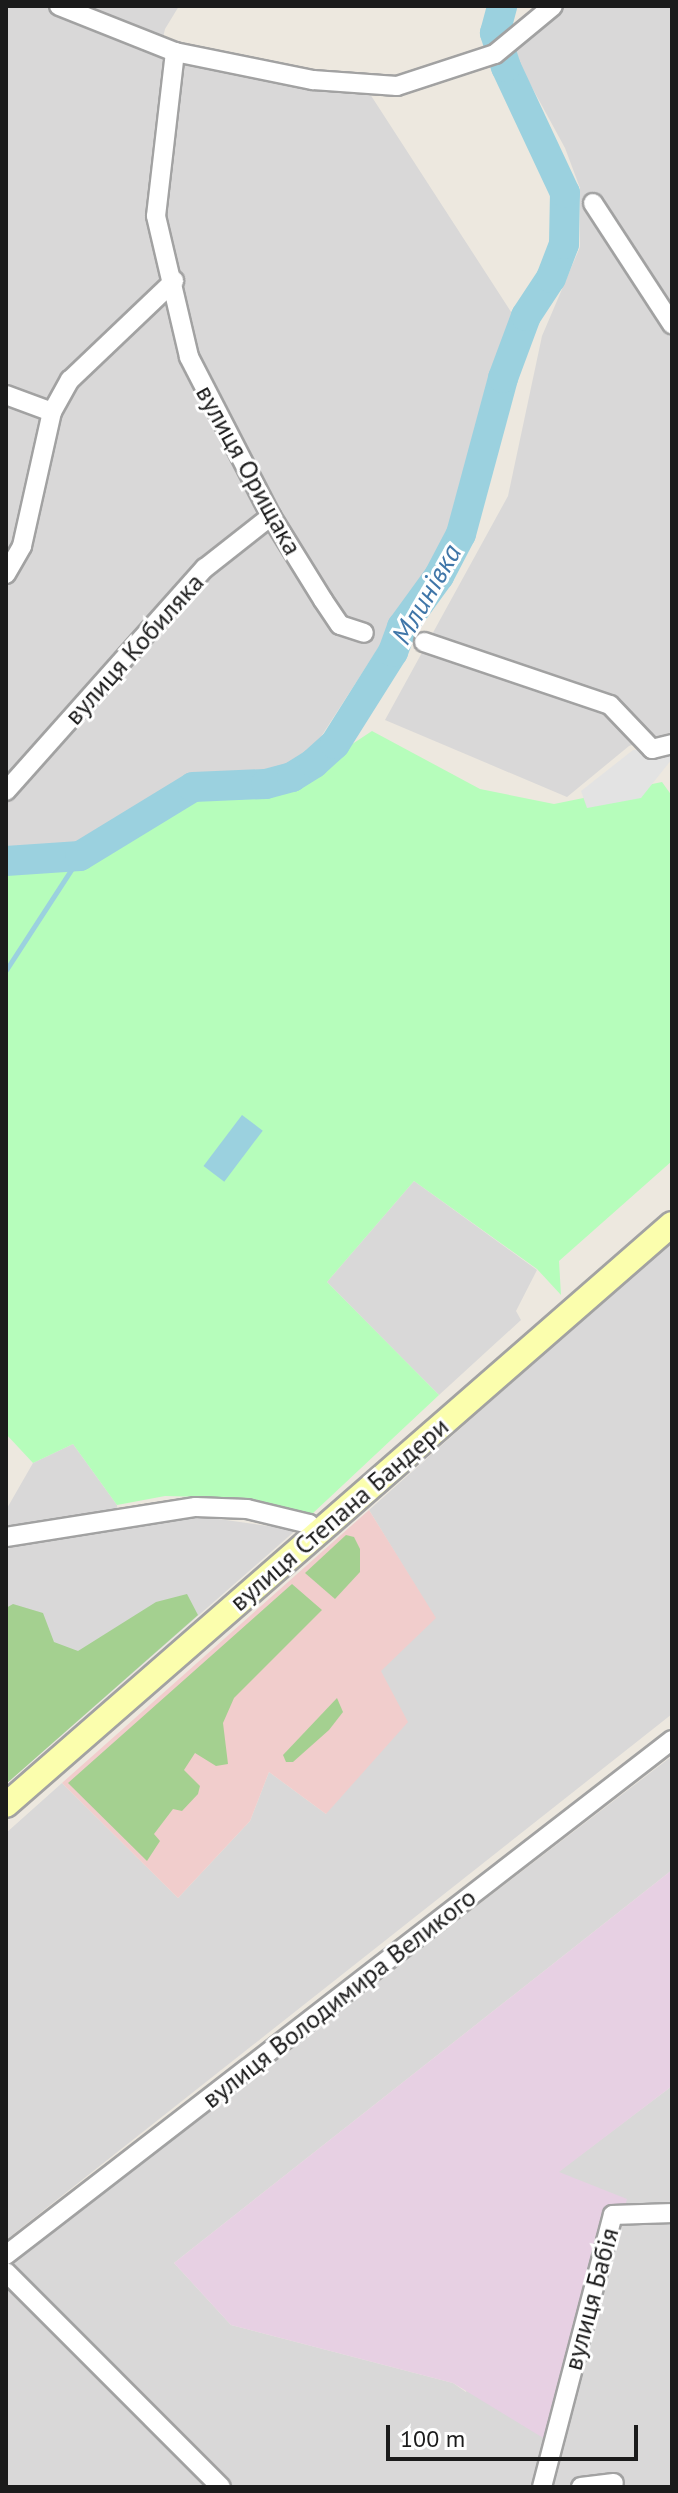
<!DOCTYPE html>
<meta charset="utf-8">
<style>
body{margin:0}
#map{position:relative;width:678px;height:2493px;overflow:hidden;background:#ede8df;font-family:"PT Sans",sans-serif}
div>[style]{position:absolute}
.residential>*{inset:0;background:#d9d8d8}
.commercial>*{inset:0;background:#f1cdcc}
.industrial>*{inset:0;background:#e7d0e3}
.forest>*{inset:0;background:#a4d090}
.park>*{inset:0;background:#b6fdbb}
.parking>*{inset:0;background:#e3e3e3}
.water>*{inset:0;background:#9bd1df;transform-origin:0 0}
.stream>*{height:5px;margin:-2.5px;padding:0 2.5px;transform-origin:2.5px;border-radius:2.5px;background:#9bd1df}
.river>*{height:30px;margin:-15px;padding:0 15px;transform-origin:15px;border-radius:15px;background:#9bd1df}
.roads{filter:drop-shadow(2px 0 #a2a2a2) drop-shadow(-2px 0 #a2a2a2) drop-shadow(0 2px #a2a2a2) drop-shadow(0 -2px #a2a2a2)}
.street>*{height:18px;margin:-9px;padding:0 9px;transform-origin:9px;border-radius:9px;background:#fff}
.secondary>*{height:24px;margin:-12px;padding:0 12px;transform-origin:12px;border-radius:12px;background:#fbfead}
span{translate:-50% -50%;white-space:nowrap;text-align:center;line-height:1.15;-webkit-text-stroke:6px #fff;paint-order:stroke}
.street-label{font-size:26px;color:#1b1b1b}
.water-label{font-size:28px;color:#4076a8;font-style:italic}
.frame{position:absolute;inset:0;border:8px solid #1b1b1b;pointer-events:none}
.scale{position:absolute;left:386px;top:2425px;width:252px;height:36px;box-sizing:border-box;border:4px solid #1b1b1b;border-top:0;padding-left:10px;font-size:24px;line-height:28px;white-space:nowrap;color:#1b1b1b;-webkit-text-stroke:6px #fff;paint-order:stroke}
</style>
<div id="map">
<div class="residential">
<div style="clip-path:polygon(6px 6px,179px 6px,165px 29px,159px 56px,370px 94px,515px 318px,449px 538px,306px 760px,275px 775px,188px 773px,108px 832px,71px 847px,6px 848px)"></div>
<div style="clip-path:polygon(560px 6px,672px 6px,672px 732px,629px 746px,567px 797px,385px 720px,508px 496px,542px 336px,580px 247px,580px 188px,565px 148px,510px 47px)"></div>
<div style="clip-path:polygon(414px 1181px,537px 1270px,516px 1311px,521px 1320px,439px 1395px,327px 1282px)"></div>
<div style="clip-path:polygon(672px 1240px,672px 1714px,6px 2240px,6px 1833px,62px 1783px,178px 1898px,250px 1821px,269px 1772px,326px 1814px,380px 1671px,435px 1618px,369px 1510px)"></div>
<div style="clip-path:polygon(73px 1444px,117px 1505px,119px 1525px,197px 1516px,296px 1530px,6px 1784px,6px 1510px,33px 1463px)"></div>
<div style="clip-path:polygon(672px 1756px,672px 1870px,174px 2263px,231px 2325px,453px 2383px,466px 2392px,558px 2172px,672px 2086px,672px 2487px,6px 2487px,6px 2268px)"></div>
</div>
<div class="commercial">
<div style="clip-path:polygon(369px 1510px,436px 1618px,381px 1671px,408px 1722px,326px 1814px,269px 1772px,250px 1821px,178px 1898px,62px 1783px)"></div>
</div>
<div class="industrial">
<div style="clip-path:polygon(672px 1870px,672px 2086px,559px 2172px,627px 2199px,558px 2447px,453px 2383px,231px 2325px,174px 2263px)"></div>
</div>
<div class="forest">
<div style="clip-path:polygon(346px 1535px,354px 1537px,360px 1549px,360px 1572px,335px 1599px,305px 1573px)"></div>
<div style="clip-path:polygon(292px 1584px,322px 1610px,234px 1698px,223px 1723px,228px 1764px,216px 1766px,195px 1753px,184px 1770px,200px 1786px,198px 1794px,182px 1811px,173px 1809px,154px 1834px,160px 1841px,147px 1861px,68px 1783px)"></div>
<div style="clip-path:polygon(187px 1594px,198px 1615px,6px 1784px,6px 1608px,13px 1604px,43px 1613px,54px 1642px,78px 1651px,156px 1602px)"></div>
<div style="clip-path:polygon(337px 1698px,343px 1712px,329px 1730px,293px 1762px,286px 1762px,283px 1755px)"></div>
</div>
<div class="park">
<div style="clip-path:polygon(372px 731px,480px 789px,554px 804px,662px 782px,672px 796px,672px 1161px,559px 1261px,561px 1295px,537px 1269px,414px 1181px,327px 1282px,439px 1395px,312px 1514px,249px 1498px,165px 1496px,117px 1505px,73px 1444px,33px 1463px,6px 1434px,6px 853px,102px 852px,195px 796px,287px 787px)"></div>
</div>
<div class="parking">
<div style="clip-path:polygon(652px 749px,672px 752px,672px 759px,641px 798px,587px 808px,581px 791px,633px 750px)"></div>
</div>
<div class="water">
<div style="left:242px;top:1115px;width:26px;height:64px;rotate:37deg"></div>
</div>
<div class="stream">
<div style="left:6px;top:970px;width:136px;rotate:-57deg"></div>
</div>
<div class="river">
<div style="left:6px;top:861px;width:74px;rotate:-3.9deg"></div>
<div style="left:80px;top:856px;width:132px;rotate:-31.4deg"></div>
<div style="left:193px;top:787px;width:73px;rotate:-2.4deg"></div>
<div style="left:266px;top:784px;width:27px;rotate:-15deg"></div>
<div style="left:292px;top:777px;width:26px;rotate:-32deg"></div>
<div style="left:314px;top:763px;width:28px;rotate:-42deg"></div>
<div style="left:335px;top:744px;width:109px;rotate:-57.8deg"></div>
<div style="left:393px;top:652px;width:27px;rotate:-70deg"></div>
<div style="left:402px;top:627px;width:63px;rotate:-54deg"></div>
<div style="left:439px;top:576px;width:47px;rotate:-62.4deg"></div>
<div style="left:461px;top:534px;width:162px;rotate:-74.9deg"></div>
<div style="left:503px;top:378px;width:66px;rotate:-69.6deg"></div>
<div style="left:526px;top:316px;width:45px;rotate:-56.7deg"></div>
<div style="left:551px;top:278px;width:36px;rotate:-69deg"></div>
<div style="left:564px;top:244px;width:51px;rotate:-88.9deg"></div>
<div style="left:565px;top:193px;width:139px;rotate:-115.1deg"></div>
<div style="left:506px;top:67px;width:36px;rotate:-108deg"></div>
<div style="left:495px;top:33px;width:28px;rotate:-75deg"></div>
</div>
<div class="roads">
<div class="street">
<div style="left:59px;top:6px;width:125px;rotate:21.6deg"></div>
<div style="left:175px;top:52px;width:141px;rotate:11.5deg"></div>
<div style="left:313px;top:80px;width:84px;rotate:4.1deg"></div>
<div style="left:397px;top:86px;width:103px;rotate:-18.1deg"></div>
<div style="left:495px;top:54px;width:75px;rotate:-39.6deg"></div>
<div style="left:175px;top:52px;width:165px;rotate:96.6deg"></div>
<div style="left:156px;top:216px;width:145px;rotate:76.8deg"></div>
<div style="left:189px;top:357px;width:179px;rotate:62.7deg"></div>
<div style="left:271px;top:516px;width:99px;rotate:58.2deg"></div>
<div style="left:323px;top:600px;width:30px;rotate:56deg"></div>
<div style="left:340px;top:625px;width:25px;rotate:18deg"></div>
<div style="left:593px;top:203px;width:145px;rotate:56.9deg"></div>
<div style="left:6px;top:395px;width:49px;rotate:20.3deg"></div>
<div style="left:6px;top:574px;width:32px;rotate:-60deg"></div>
<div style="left:22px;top:546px;width:137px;rotate:-77.4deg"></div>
<div style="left:52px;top:412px;width:37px;rotate:-61deg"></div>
<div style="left:70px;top:380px;width:144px;rotate:-43.6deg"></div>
<div style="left:424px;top:642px;width:196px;rotate:18.7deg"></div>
<div style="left:610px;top:705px;width:61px;rotate:46.3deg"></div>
<div style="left:652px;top:749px;width:21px;rotate:-14deg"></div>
<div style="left:6px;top:791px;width:299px;rotate:-48.3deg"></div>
<div style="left:205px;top:568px;width:84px;rotate:-38.2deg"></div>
<div style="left:6px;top:1537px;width:192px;rotate:-9deg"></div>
<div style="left:196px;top:1507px;width:51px;rotate:2.2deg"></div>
<div style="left:247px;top:1509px;width:64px;rotate:13.6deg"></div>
<div style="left:309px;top:1524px;width:12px;rotate:48deg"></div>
<div style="left:6px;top:2255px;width:842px;rotate:-37.71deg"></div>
<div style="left:6px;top:2272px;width:304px;rotate:45deg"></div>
<div style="left:542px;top:2487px;width:281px;rotate:-75.4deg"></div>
<div style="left:613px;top:2215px;width:59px;rotate:-1.9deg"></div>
<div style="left:581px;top:2487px;width:33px;rotate:-7deg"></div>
</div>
<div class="secondary">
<div style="left:6px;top:1805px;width:884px;rotate:-41.1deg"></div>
</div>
</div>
<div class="street-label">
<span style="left:249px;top:470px;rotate:61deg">вулиця Орищака</span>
<span style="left:134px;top:649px;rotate:-48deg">вулиця Кобиляка</span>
<span style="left:339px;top:1514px;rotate:-41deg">вулиця Степана Бандери</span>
<span style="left:339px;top:1998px;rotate:-38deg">вулиця Володимира Великого</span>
<span style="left:591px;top:2299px;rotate:-75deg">вулиця Бабія</span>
</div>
<div class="water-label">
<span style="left:426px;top:594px;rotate:-60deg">Млинівка</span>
</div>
<div class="frame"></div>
<div class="scale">100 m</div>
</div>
